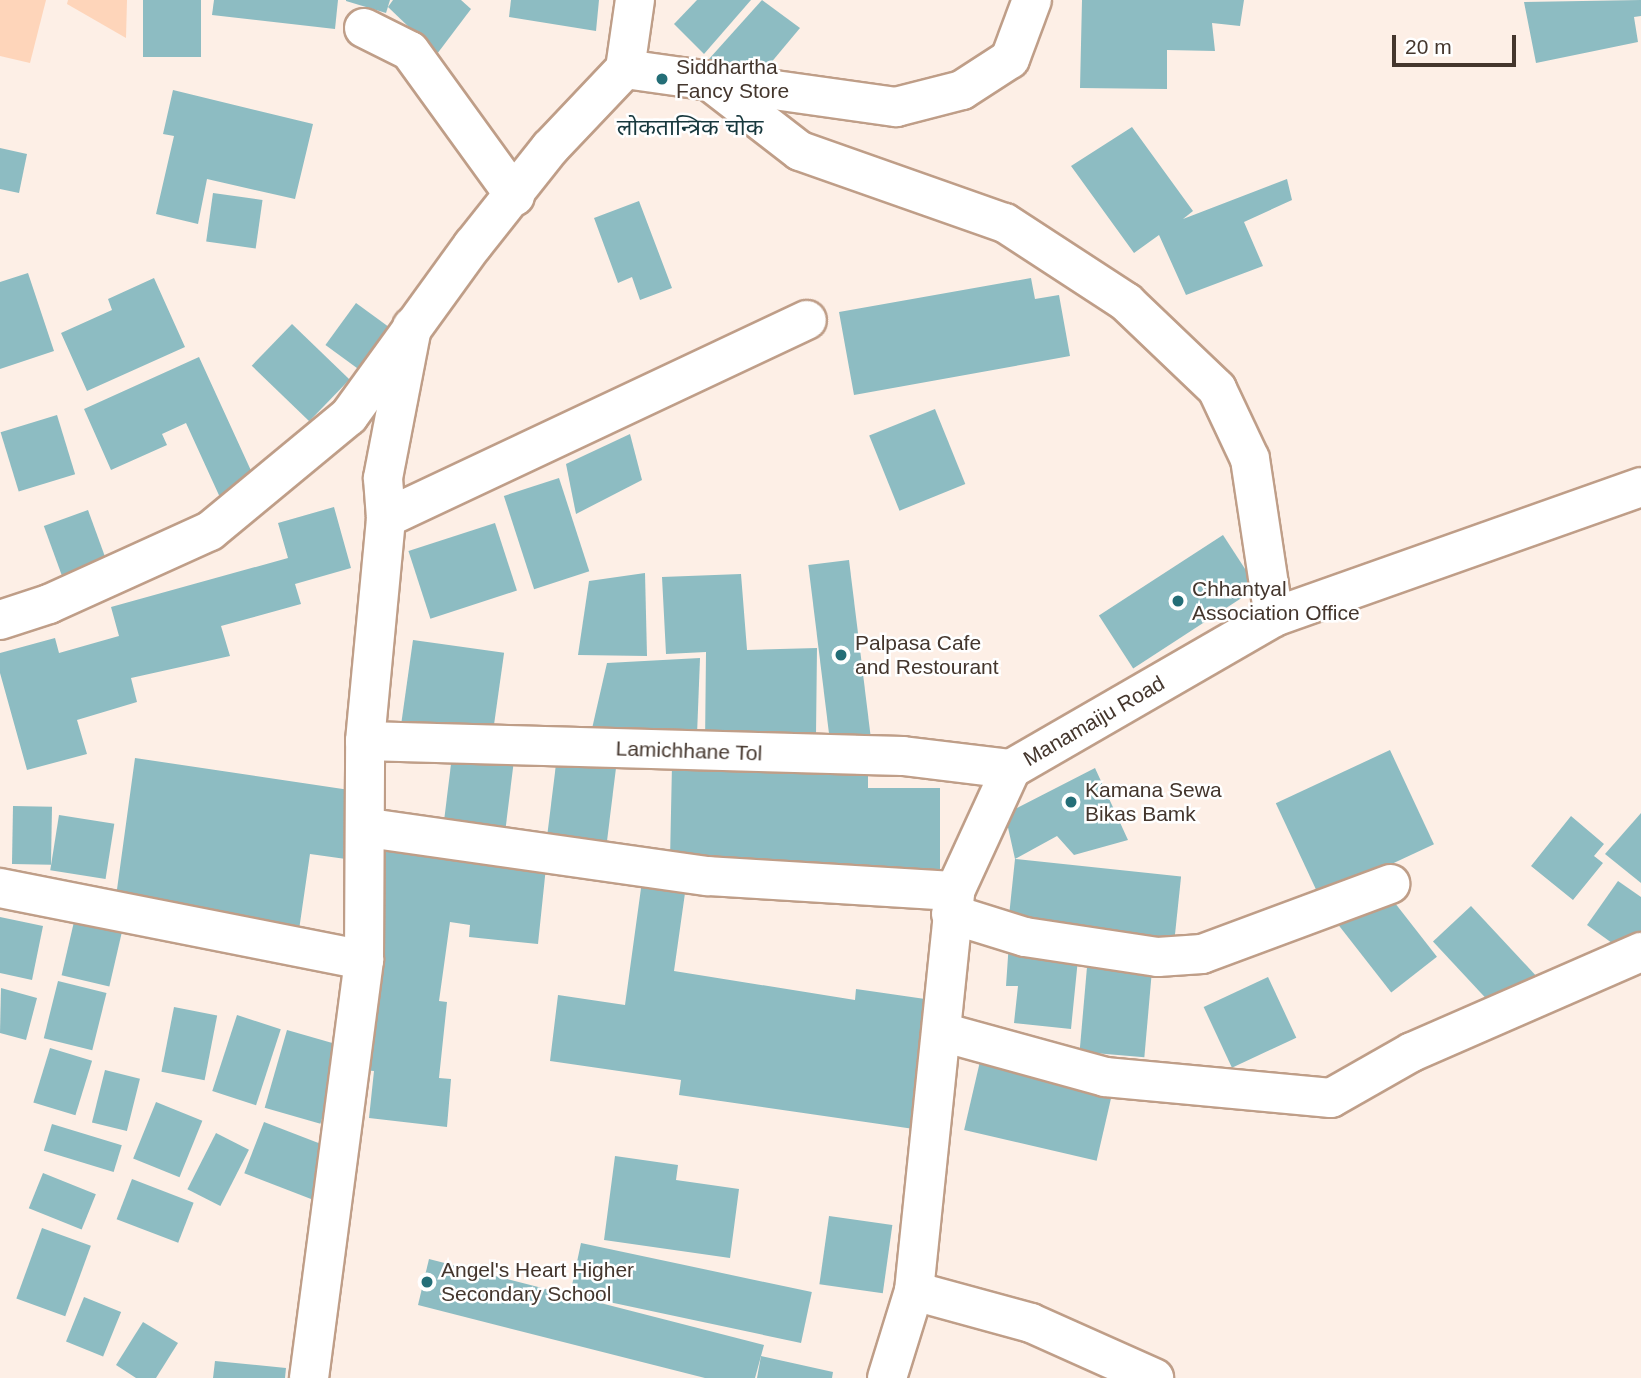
<!DOCTYPE html>
<meta charset="utf-8">
<style>
body{margin:0}
#map{position:relative;width:1641px;height:1378px;overflow:hidden;background:#fdefe6;font-family:Arial,"Noto Sans Devanagari",sans-serif}
div>[style]{position:absolute}
.green>*{inset:0;background:#fed5ba}
.building>*{inset:0;background:#8dbcc2;transform-origin:0 0}
.roads{filter:drop-shadow(2px 0 #bf9e88) drop-shadow(-2px 0 #bf9e88) drop-shadow(0 2px #bf9e88) drop-shadow(0 -2px #bf9e88)}
.minor>*{height:38px;margin:-19px;padding:0 19px;transform-origin:19px;border-radius:19px;background:#fff}
.dots>*{width:19px;height:19px;translate:-50% -50%;box-sizing:border-box;border:4px solid #fff;border-radius:50%}
span{translate:-50% -50%;white-space:nowrap;text-align:center;line-height:1.15;-webkit-text-stroke:5px #fff;paint-order:stroke}
.poi-label{font-size:21px;color:#44362d}
.left{translate:0 -50%;text-align:left}
.street-label{font-size:21px;color:#44362d}
.neighbourhood-label{font-size:23px;color:#17383d}
.scale{position:absolute;left:1392px;top:35px;width:124px;height:32px;box-sizing:border-box;border:4px solid #44362d;border-top:0;padding-left:9px;font-size:21px;line-height:24px;white-space:nowrap;color:#44362d;-webkit-text-stroke:5px #fff;paint-order:stroke}
</style>
<div id="map">
<div class="green">
<div style="clip-path:polygon(0 0,46px 0,30px 63px,0 56px)"></div>
<div style="clip-path:polygon(68px 0,127px 0,126px 38px,67px 4px)"></div>
</div>
<div class="building">
<div style="left:143px;top:0;width:58px;height:57px"></div>
<div style="clip-path:polygon(214px 0,338px 0,335px 29px,212px 15px)"></div>
<div style="clip-path:polygon(390px 0,386px 13px,346px 1px,346px 0)"></div>
<div style="clip-path:polygon(393px 0,461px 0,471px 9px,437px 54px,388px 7px)"></div>
<div style="clip-path:polygon(511px 0,599px 0,596px 31px,509px 17px)"></div>
<div style="clip-path:polygon(697px 0,751px 0,704px 54px,674px 24px)"></div>
<div style="clip-path:polygon(762px 0,800px 28px,759px 77px,734px 82px,709px 59px)"></div>
<div style="clip-path:polygon(1082px 0,1244px 0,1240px 26px,1212px 23px,1215px 51px,1167px 50px,1167px 89px,1080px 88px)"></div>
<div style="clip-path:polygon(1641px 0,1641px 16px,1634px 17px,1638px 42px,1536px 63px,1524px 2px)"></div>
<div style="clip-path:polygon(173px 90px,313px 124px,295px 199px,207px 179px,198px 224px,156px 214px,174px 136px,163px 134px)"></div>
<div style="clip-path:polygon(1132px 127px,1193px 211px,1183px 219px,1287px 179px,1292px 200px,1244px 222px,1263px 266px,1186px 295px,1159px 235px,1134px 253px,1071px 166px)"></div>
<div style="clip-path:polygon(0 148px,27px 154px,19px 193px,0 189px)"></div>
<div style="left:213px;top:193px;width:50px;height:49px;rotate:8deg"></div>
<div style="clip-path:polygon(639px 201px,672px 288px,640px 300px,632px 277px,618px 283px,594px 218px)"></div>
<div style="clip-path:polygon(28px 273px,54px 351px,0 369px,0 282px)"></div>
<div style="clip-path:polygon(154px 278px,185px 347px,87px 391px,61px 333px,112px 310px,108px 299px)"></div>
<div style="clip-path:polygon(1031px 278px,1035px 299px,1059px 295px,1070px 356px,854px 395px,839px 312px)"></div>
<div style="left:356px;top:303px;width:47px;height:52px;rotate:36deg"></div>
<div style="left:292px;top:324px;width:80px;height:58px;rotate:44deg"></div>
<div style="clip-path:polygon(199px 357px,259px 488px,223px 504px,186px 423px,162px 434px,167px 445px,111px 470px,84px 409px)"></div>
<div style="left:935px;top:409px;width:81px;height:71px;rotate:68deg"></div>
<div style="left:57px;top:415px;width:62px;height:59px;rotate:73deg"></div>
<div style="clip-path:polygon(630px 434px,642px 480px,576px 514px,566px 464px)"></div>
<div style="left:559px;top:478px;width:98px;height:58px;rotate:72deg"></div>
<div style="clip-path:polygon(334px 507px,351px 568px,295px 584px,301px 604px,221px 626px,230px 656px,131px 678px,137px 702px,77px 720px,87px 754px,27px 770px,0 673px,0 653px,55px 638px,59px 653px,119px 636px,111px 607px,288px 558px,278px 523px)"></div>
<div style="left:88px;top:510px;width:66px;height:47px;rotate:70deg"></div>
<div style="left:495px;top:523px;width:71px;height:91px;rotate:72deg"></div>
<div style="left:1223px;top:535px;width:63px;height:148px;rotate:57deg"></div>
<div style="left:849px;top:560px;width:188px;height:41px;rotate:83deg"></div>
<div style="clip-path:polygon(645px 573px,647px 656px,578px 655px,589px 581px)"></div>
<div style="clip-path:polygon(741px 574px,747px 650px,817px 648px,816px 735px,705px 744px,706px 652px,666px 654px,662px 577px)"></div>
<div style="left:413px;top:640px;width:92px;height:91px;rotate:8deg"></div>
<div style="clip-path:polygon(700px 658px,697px 735px,591px 733px,607px 663px)"></div>
<div style="left:1390px;top:750px;width:104px;height:126px;rotate:65deg"></div>
<div style="left:452px;top:756px;width:62px;height:71px;rotate:7deg"></div>
<div style="left:557px;top:756px;width:60px;height:86px;rotate:7deg"></div>
<div style="clip-path:polygon(135px 758px,363px 792px,353px 860px,310px 854px,299px 930px,115px 904px)"></div>
<div style="clip-path:polygon(672px 764px,868px 773px,868px 788px,940px 788px,940px 879px,670px 860px)"></div>
<div style="clip-path:polygon(1095px 768px,1128px 840px,1074px 855px,1057px 836px,1015px 859px,1005px 814px)"></div>
<div style="left:13px;top:806px;width:39px;height:58px;rotate:1deg"></div>
<div style="clip-path:polygon(1641px 813px,1641px 883px,1605px 854px)"></div>
<div style="left:59px;top:815px;width:56px;height:56px;rotate:9deg"></div>
<div style="clip-path:polygon(1571px 816px,1604px 844px,1594px 856px,1603px 863px,1573px 900px,1531px 866px)"></div>
<div style="clip-path:polygon(384px 850px,546px 867px,538px 944px,469px 937px,470px 925px,450px 922px,439px 1001px,447px 1002px,439px 1078px,451px 1079px,447px 1127px,369px 1118px,374px 1071px,361px 1070px)"></div>
<div style="left:1015px;top:859px;width:167px;height:71px;rotate:6deg"></div>
<div style="clip-path:polygon(642px 881px,686px 886px,674px 971px,855px 1000px,856px 989px,932px 1000px,914px 1129px,679px 1095px,681px 1080px,550px 1061px,558px 995px,625px 1005px)"></div>
<div style="clip-path:polygon(1618px 881px,1641px 897px,1641px 941px,1630px 956px,1587px 925px)"></div>
<div style="left:1384px;top:889px;width:86px;height:58px;rotate:52deg"></div>
<div style="left:1471px;top:906px;width:97px;height:52px;rotate:47deg"></div>
<div style="left:76px;top:913px;width:49px;height:64px;rotate:13deg"></div>
<div style="clip-path:polygon(0 917px,43px 926px,32px 980px,0 973px)"></div>
<div style="clip-path:polygon(1009px 942px,1079px 949px,1071px 1029px,1014px 1023px,1018px 986px,1006px 986px)"></div>
<div style="left:1087px;top:967px;width:65px;height:85px;rotate:5deg"></div>
<div style="left:1268px;top:977px;width:67px;height:71px;rotate:65deg"></div>
<div style="left:58px;top:981px;width:50px;height:59px;rotate:14deg"></div>
<div style="clip-path:polygon(1px 988px,37px 998px,26px 1040px,0 1033px)"></div>
<div style="left:174px;top:1007px;width:44px;height:66px;rotate:11deg"></div>
<div style="left:237px;top:1015px;width:46px;height:80px;rotate:18deg"></div>
<div style="left:287px;top:1030px;width:58px;height:81px;rotate:16deg"></div>
<div style="left:50px;top:1048px;width:44px;height:57px;rotate:17deg"></div>
<div style="left:981px;top:1057px;width:136px;height:75px;rotate:13deg"></div>
<div style="left:105px;top:1070px;width:36px;height:54px;rotate:14deg"></div>
<div style="left:156px;top:1102px;width:50px;height:61px;rotate:22deg"></div>
<div style="left:264px;top:1122px;width:75px;height:55px;rotate:21deg"></div>
<div style="left:52px;top:1124px;width:73px;height:28px;rotate:17deg"></div>
<div style="left:216px;top:1133px;width:37px;height:63px;rotate:27deg"></div>
<div style="clip-path:polygon(615px 1156px,678px 1165px,676px 1180px,739px 1189px,730px 1258px,604px 1240px)"></div>
<div style="left:43px;top:1173px;width:57px;height:38px;rotate:22deg"></div>
<div style="left:132px;top:1179px;width:66px;height:43px;rotate:21deg"></div>
<div style="left:829px;top:1216px;width:64px;height:69px;rotate:8deg"></div>
<div style="left:42px;top:1228px;width:52px;height:75px;rotate:20deg"></div>
<div style="left:581px;top:1243px;width:236px;height:52px;rotate:12deg"></div>
<div style="clip-path:polygon(429px 1259px,764px 1345px,755px 1378px,705px 1378px,418px 1305px)"></div>
<div style="left:84px;top:1297px;width:40px;height:48px;rotate:22deg"></div>
<div style="clip-path:polygon(143px 1322px,178px 1343px,156px 1378px,136px 1378px,116px 1365px)"></div>
<div style="clip-path:polygon(761px 1356px,833px 1372px,832px 1378px,757px 1378px)"></div>
<div style="clip-path:polygon(215px 1361px,286px 1368px,285px 1378px,213px 1378px)"></div>
</div>
<div class="roads">
<div class="minor">
<div style="left:364px;top:28px;width:51px;rotate:26.6deg"></div>
<div style="left:410px;top:51px;width:179px;rotate:54.1deg"></div>
<div style="left:625px;top:69px;width:274px;rotate:8deg"></div>
<div style="left:896px;top:107px;width:68px;rotate:-14.4deg"></div>
<div style="left:962px;top:90px;width:57px;rotate:-32.9deg"></div>
<div style="left:1010px;top:59px;width:63px;rotate:-69.6deg"></div>
<div style="left:708px;top:80px;width:116px;rotate:37.7deg"></div>
<div style="left:800px;top:151px;width:217px;rotate:19.4deg"></div>
<div style="left:1005px;top:223px;width:145px;rotate:33.1deg"></div>
<div style="left:1126px;top:302px;width:126px;rotate:43.7deg"></div>
<div style="left:1217px;top:389px;width:77px;rotate:64.8deg"></div>
<div style="left:1250px;top:459px;width:160px;rotate:81.4deg"></div>
<div style="left:386px;top:518px;width:465px;rotate:-25.2deg"></div>
<div style="left:0;top:620px;width:52px;rotate:-18.1deg"></div>
<div style="left:49px;top:604px;width:177px;rotate:-24.4deg"></div>
<div style="left:210px;top:531px;width:180px;rotate:-39.6deg"></div>
<div style="left:349px;top:416px;width:211px;rotate:-54.1deg"></div>
<div style="left:473px;top:245px;width:124px;rotate:-51.6deg"></div>
<div style="left:550px;top:148px;width:109px;rotate:-46.5deg"></div>
<div style="left:625px;top:69px;width:70px;rotate:-81.8deg"></div>
<div style="left:365px;top:741px;width:538px;rotate:1.6deg"></div>
<div style="left:903px;top:756px;width:109px;rotate:6.9deg"></div>
<div style="left:369px;top:828px;width:342px;rotate:8.1deg"></div>
<div style="left:708px;top:876px;width:247px;rotate:3.5deg"></div>
<div style="left:0;top:888px;width:371px;rotate:11.2deg"></div>
<div style="left:951px;top:914px;width:77px;rotate:17.3deg"></div>
<div style="left:1025px;top:937px;width:134px;rotate:8.6deg"></div>
<div style="left:1158px;top:957px;width:44px;rotate:-3.9deg"></div>
<div style="left:1202px;top:954px;width:201px;rotate:-20.4deg"></div>
<div style="left:942px;top:1032px;width:169px;rotate:15.4deg"></div>
<div style="left:1105px;top:1077px;width:227px;rotate:5.3deg"></div>
<div style="left:1331px;top:1098px;width:93px;rotate:-29.6deg"></div>
<div style="left:1412px;top:1052px;width:250px;rotate:-23.6deg"></div>
<div style="left:914px;top:1291px;width:121px;rotate:15.3deg"></div>
<div style="left:1031px;top:1323px;width:135px;rotate:24.1deg"></div>
<div style="left:309px;top:1378px;width:422px;rotate:-82.5deg"></div>
<div style="left:364px;top:960px;width:219px;rotate:-89.7deg"></div>
<div style="left:365px;top:741px;width:224px;rotate:-84.6deg"></div>
<div style="left:386px;top:518px;width:40px;rotate:-94.3deg"></div>
<div style="left:383px;top:478px;width:154px;rotate:-79.1deg"></div>
<div style="left:887px;top:1378px;width:91px;rotate:-72.8deg"></div>
<div style="left:914px;top:1291px;width:402px;rotate:-84.1deg"></div>
<div style="left:955px;top:891px;width:134px;rotate:-65.3deg"></div>
<div style="left:1011px;top:769px;width:304px;rotate:-30deg"></div>
<div style="left:1274px;top:617px;width:389px;rotate:-19.5deg"></div>
</div>
</div>
<div class="dots">
<div style="left:662px;top:79px;background:#246e77"></div>
<div style="left:1178px;top:601px;background:#246e77"></div>
<div style="left:841px;top:655px;background:#246e77"></div>
<div style="left:1071px;top:802px;background:#246e77"></div>
<div style="left:427px;top:1282px;background:#246e77"></div>
</div>
<div class="poi-label">
<span class="left" style="left:676px;top:79px">Siddhartha<br>Fancy Store</span>
<span class="left" style="left:1192px;top:601px">Chhantyal<br>Association Office</span>
<span class="left" style="left:855px;top:655px">Palpasa Cafe<br>and Restourant</span>
<span class="left" style="left:1085px;top:802px">Kamana Sewa<br>Bikas Bamk</span>
<span class="left" style="left:441px;top:1282px">Angel's Heart Higher<br>Secondary School</span>
</div>
<div class="street-label">
<span style="left:1094px;top:721px;rotate:-30deg">Manamaiju Road</span>
<span style="left:689px;top:751px;rotate:2deg">Lamichhane Tol</span>
</div>
<div class="neighbourhood-label">
<span style="left:690px;top:127px">लोकतान्त्रिक चोक</span>
</div>
<div class="scale">20 m</div>
</div>
